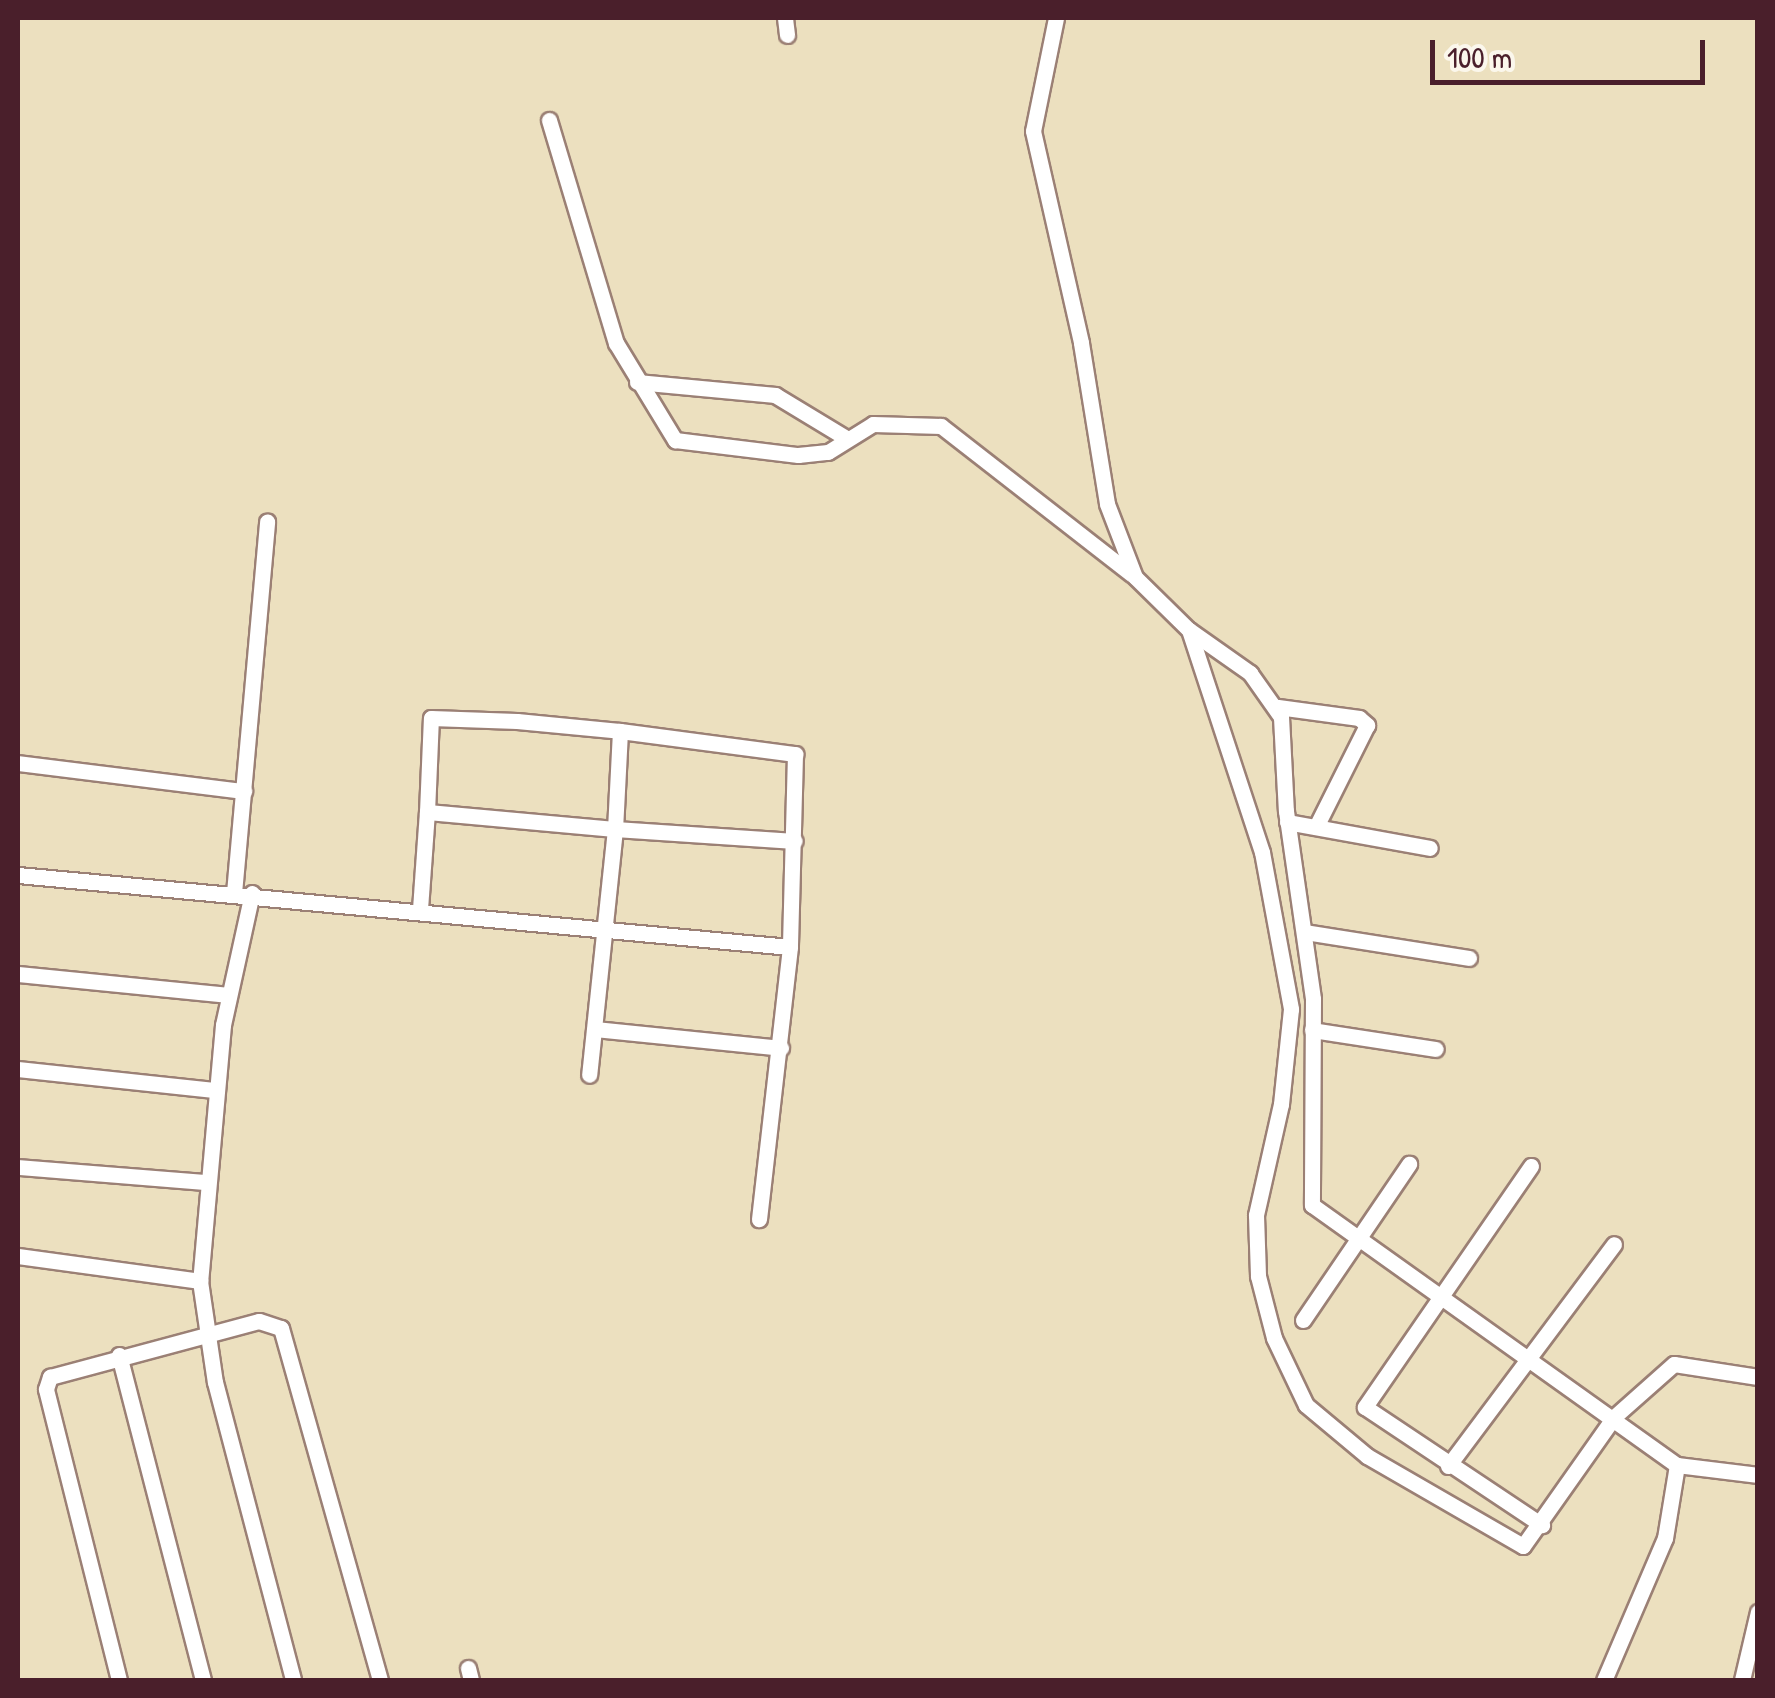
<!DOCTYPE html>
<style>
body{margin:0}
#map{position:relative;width:1775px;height:1698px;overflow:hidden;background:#ece0bf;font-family:"Patrick Hand",sans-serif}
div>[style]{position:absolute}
.roads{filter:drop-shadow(2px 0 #9b8075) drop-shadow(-2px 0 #9b8075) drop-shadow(0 2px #9b8075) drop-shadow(0 -2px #9b8075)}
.minor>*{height:15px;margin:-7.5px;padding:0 7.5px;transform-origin:7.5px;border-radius:7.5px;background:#fff}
span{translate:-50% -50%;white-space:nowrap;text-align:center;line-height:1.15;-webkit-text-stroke:8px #fbf7ec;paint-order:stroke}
.frame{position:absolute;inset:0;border:20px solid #4a1f2b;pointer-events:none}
.scale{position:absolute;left:1430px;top:40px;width:275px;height:45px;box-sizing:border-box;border:5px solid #4a1f2b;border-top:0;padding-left:12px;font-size:30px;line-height:35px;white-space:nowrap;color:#4a1f2b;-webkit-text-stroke:8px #fbf7ec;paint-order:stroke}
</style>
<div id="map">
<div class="roads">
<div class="minor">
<div style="left:785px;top:18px;width:17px;rotate:83deg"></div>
<div style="left:1056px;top:18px;width:115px;rotate:101.5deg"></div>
<div style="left:1033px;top:131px;width:217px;rotate:77.2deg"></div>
<div style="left:1081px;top:343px;width:163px;rotate:80.8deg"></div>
<div style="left:1107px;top:504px;width:78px;rotate:69deg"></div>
<div style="left:1135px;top:577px;width:76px;rotate:44.5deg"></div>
<div style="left:1189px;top:630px;width:75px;rotate:35.2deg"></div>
<div style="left:1250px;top:673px;width:54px;rotate:54.8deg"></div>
<div style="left:1281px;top:717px;width:94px;rotate:87deg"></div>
<div style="left:1286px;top:811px;width:190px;rotate:81.8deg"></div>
<div style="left:1313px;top:999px;width:206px;rotate:90.3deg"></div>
<div style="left:1312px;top:1205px;width:448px;rotate:35.5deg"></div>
<div style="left:1677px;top:1465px;width:74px;rotate:99.3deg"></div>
<div style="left:1665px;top:1538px;width:155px;rotate:113.2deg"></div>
<div style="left:549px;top:120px;width:233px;rotate:73.3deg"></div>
<div style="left:616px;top:343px;width:114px;rotate:58.7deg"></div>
<div style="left:675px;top:440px;width:124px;rotate:7deg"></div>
<div style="left:798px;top:455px;width:30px;rotate:-6deg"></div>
<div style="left:828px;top:452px;width:53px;rotate:-31.9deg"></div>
<div style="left:873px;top:424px;width:68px;rotate:1.7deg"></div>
<div style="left:941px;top:426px;width:241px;rotate:37.9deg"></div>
<div style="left:637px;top:382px;width:139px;rotate:5.4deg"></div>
<div style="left:775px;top:395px;width:83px;rotate:31.2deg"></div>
<div style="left:1189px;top:630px;width:234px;rotate:71.8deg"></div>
<div style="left:1262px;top:852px;width:160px;rotate:79.5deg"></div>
<div style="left:1291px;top:1009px;width:96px;rotate:96deg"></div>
<div style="left:1281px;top:1104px;width:114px;rotate:102.7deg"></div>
<div style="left:1256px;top:1215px;width:61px;rotate:88.1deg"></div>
<div style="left:1258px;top:1276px;width:64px;rotate:75.5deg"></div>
<div style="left:1274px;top:1338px;width:74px;rotate:64.5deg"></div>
<div style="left:1306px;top:1405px;width:80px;rotate:39.9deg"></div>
<div style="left:1367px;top:1456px;width:180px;rotate:30deg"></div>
<div style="left:1523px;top:1546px;width:158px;rotate:-54.8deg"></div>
<div style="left:1614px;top:1417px;width:80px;rotate:-41.5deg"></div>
<div style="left:1674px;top:1364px;width:85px;rotate:8.8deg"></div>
<div style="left:1278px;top:707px;width:82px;rotate:7.7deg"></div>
<div style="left:1359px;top:718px;width:11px;rotate:41deg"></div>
<div style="left:1367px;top:725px;width:114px;rotate:116.6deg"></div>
<div style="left:620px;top:731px;width:177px;rotate:7.5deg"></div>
<div style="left:795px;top:754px;width:193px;rotate:91.5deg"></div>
<div style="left:790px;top:947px;width:274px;rotate:96.5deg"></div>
<div style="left:18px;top:763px;width:228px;rotate:7.1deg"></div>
<div style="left:427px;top:812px;width:94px;rotate:-87.6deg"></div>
<div style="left:431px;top:718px;width:86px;rotate:2deg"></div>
<div style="left:517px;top:721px;width:103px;rotate:5.5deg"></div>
<div style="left:620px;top:731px;width:98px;rotate:92.9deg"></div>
<div style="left:615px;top:829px;width:180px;rotate:3.8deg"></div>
<div style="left:1287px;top:822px;width:145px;rotate:10.3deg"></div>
<div style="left:18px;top:875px;width:775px;rotate:5.33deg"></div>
<div style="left:234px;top:893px;width:373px;rotate:-84.9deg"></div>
<div style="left:252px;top:893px;width:135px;rotate:102.4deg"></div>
<div style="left:223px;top:1025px;width:257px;rotate:95.1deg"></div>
<div style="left:200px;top:1281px;width:102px;rotate:81.6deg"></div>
<div style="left:215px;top:1382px;width:308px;rotate:75.3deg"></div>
<div style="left:420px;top:909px;width:97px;rotate:-85.9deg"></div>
<div style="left:427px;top:812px;width:189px;rotate:5.2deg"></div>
<div style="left:615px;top:829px;width:247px;rotate:96deg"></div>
<div style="left:1305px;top:932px;width:166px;rotate:9deg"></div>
<div style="left:18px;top:974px;width:212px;rotate:5.7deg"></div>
<div style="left:595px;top:1029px;width:187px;rotate:5.8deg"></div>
<div style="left:1312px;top:1030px;width:125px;rotate:8.7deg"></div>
<div style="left:18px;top:1069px;width:199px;rotate:6.1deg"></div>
<div style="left:1531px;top:1166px;width:293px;rotate:124.6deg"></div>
<div style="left:1365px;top:1407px;width:213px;rotate:33.7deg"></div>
<div style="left:18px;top:1167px;width:189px;rotate:4.6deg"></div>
<div style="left:18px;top:1256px;width:184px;rotate:7.8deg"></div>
<div style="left:1303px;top:1320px;width:189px;rotate:-55.8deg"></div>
<div style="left:119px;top:1355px;width:336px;rotate:75.5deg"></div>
<div style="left:1677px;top:1465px;width:82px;rotate:7deg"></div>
<div style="left:1448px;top:1466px;width:277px;rotate:-53.2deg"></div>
<div style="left:468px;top:1668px;width:12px;rotate:76deg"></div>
<div style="left:119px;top:1680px;width:300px;rotate:-104.1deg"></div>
<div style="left:46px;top:1389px;width:13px;rotate:-72deg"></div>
<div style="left:50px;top:1377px;width:216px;rotate:-15deg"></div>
<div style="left:259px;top:1321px;width:23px;rotate:18deg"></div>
<div style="left:281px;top:1328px;width:366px;rotate:74.3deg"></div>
<div style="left:1742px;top:1680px;width:70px;rotate:-76.8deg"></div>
</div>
</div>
<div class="frame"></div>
<div class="scale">100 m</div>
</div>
